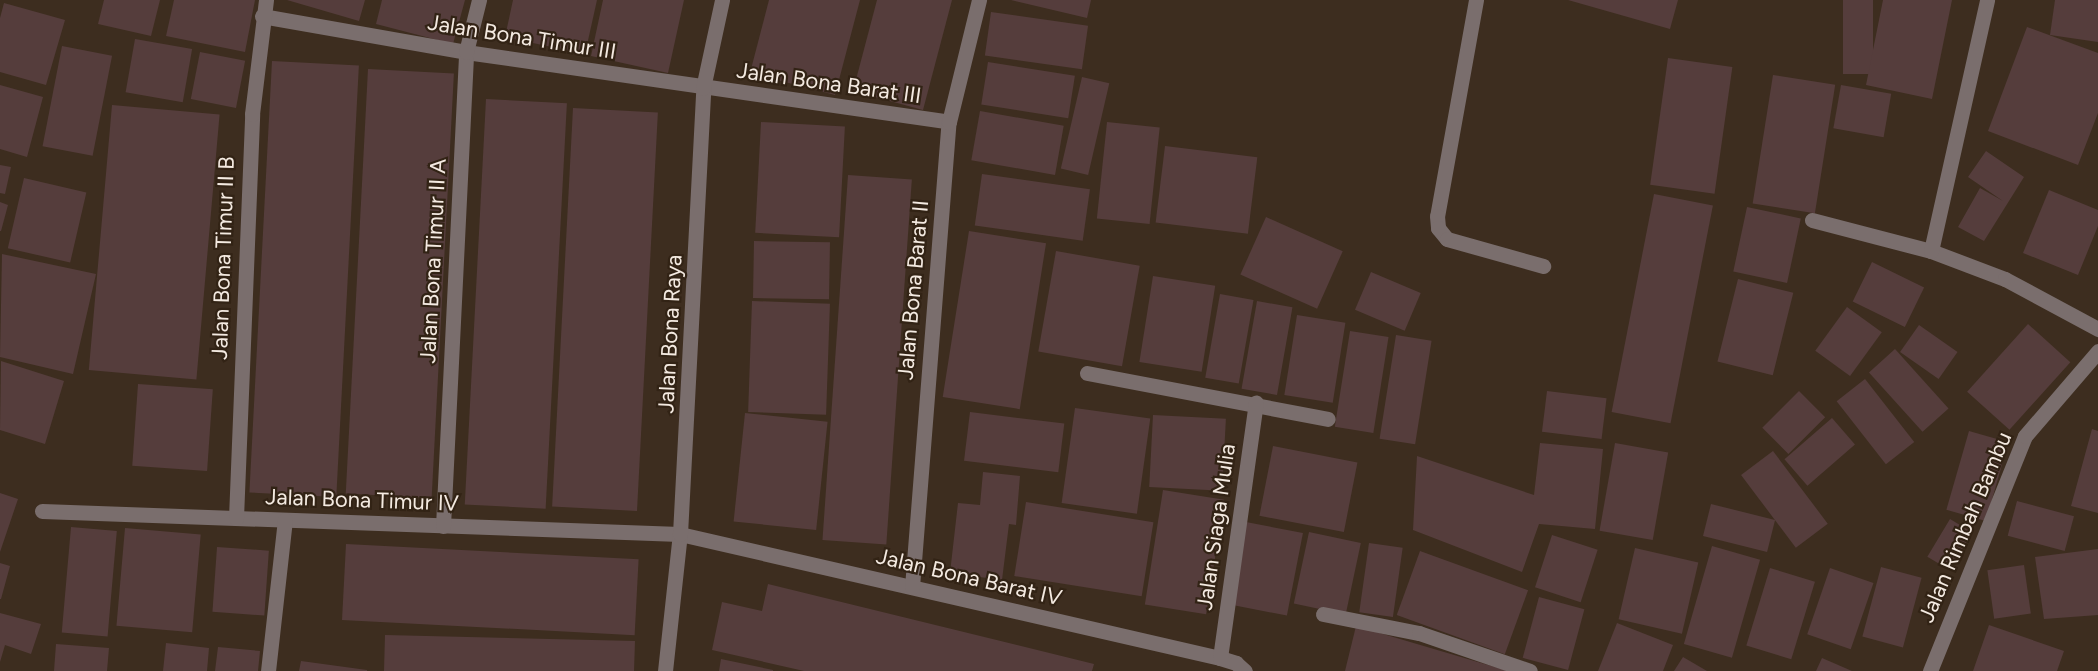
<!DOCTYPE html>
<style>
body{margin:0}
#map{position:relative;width:2098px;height:671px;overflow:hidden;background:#3d2d1f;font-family:Figtree,sans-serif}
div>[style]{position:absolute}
.building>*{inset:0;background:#553d3c;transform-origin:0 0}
.street>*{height:15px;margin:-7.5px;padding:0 7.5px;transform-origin:7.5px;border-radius:7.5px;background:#7a6e6d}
span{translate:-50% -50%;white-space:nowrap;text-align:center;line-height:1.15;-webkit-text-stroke:4.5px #322315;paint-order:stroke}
.street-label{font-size:22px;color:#f4eae1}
</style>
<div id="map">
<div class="building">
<div style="clip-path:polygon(104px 0,160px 0,151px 36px,98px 24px)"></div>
<div style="clip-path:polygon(174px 0,255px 0,245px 52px,166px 36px)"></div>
<div style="clip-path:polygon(287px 0,365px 0,359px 21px)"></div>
<div style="clip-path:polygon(382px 0,465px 0,453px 44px,376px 24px)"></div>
<div style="clip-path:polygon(513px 0,597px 0,585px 54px,505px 37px)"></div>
<div style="clip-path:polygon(603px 0,684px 0,668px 73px,591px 56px)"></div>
<div style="clip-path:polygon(769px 0,860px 0,835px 95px,750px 73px)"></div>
<div style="clip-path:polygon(877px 0,952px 0,923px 110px,853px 91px)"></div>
<div style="clip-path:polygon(1011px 0,1091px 0,1087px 18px)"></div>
<div style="clip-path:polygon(1568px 0,1678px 0,1670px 29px)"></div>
<div style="left:1843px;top:0;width:30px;height:74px"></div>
<div style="clip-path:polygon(1883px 0,1952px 0,1932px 99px,1866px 85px)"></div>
<div style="clip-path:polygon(2055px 0,2098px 0,2098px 42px,2050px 35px)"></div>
<div style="clip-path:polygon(4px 3px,65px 20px,46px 85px,0 72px,0 18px)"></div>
<div style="left:991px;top:12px;width:98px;height:44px;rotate:8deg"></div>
<div style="clip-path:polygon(2027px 27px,2098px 53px,2098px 113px,2078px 165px,1988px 131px)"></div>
<div style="left:135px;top:39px;width:58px;height:54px;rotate:10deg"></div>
<div style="left:62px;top:46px;width:51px;height:102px;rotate:11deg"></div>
<div style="left:200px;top:52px;width:46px;height:48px;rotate:11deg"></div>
<div style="left:1668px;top:58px;width:65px;height:128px;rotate:8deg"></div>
<div style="left:272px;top:61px;width:87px;height:432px;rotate:3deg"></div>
<div style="left:988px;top:62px;width:88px;height:43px;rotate:9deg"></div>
<div style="left:368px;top:69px;width:86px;height:425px;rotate:3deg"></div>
<div style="left:1773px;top:75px;width:63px;height:130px;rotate:9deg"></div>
<div style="left:1082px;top:77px;width:28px;height:94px;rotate:13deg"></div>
<div style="clip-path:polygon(0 85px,43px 97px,27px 157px,0 149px)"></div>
<div style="left:1841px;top:85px;width:51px;height:44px;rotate:10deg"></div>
<div style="left:486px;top:99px;width:81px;height:406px;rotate:3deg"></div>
<div style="left:112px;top:105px;width:108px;height:266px;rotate:5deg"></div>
<div style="left:573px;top:108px;width:85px;height:399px;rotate:3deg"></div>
<div style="left:980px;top:111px;width:85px;height:50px;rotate:10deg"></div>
<div style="left:761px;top:122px;width:84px;height:111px;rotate:3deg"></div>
<div style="left:1107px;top:122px;width:53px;height:97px;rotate:6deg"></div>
<div style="left:1165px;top:146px;width:93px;height:77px;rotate:7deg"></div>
<div style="clip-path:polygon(1986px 151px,2024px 177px,1984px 241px,1958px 227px,1980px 188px,2003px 201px,1968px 177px)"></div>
<div style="clip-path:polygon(0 165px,11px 167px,5px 194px,0 193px)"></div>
<div style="left:982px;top:174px;width:109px;height:52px;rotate:8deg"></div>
<div style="left:848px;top:175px;width:64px;height:366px;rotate:4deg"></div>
<div style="left:24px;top:178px;width:64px;height:72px;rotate:13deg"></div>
<div style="clip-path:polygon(2049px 190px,2098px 210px,2098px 226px,2078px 275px,2023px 253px)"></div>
<div style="left:1654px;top:194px;width:60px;height:222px;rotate:11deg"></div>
<div style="clip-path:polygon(0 202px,8px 205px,1px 231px,0 231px)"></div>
<div style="left:1747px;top:207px;width:55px;height:66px;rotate:12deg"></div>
<div style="left:1266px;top:217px;width:84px;height:63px;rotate:24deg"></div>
<div style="left:969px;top:231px;width:78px;height:168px;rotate:9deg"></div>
<div style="left:754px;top:241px;width:76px;height:57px;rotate:1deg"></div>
<div style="left:1056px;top:251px;width:85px;height:102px;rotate:10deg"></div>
<div style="clip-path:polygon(2px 254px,96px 274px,73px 374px,0 357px)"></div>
<div style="left:1872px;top:262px;width:58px;height:44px;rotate:26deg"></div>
<div style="left:1371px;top:272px;width:54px;height:41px;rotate:23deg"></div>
<div style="left:1153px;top:276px;width:63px;height:87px;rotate:9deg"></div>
<div style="left:1738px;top:279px;width:57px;height:85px;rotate:14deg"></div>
<div style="left:1220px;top:294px;width:34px;height:85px;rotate:10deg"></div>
<div style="left:752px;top:301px;width:78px;height:111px;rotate:2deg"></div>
<div style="left:1257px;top:301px;width:36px;height:89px;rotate:10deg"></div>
<div style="left:1847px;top:307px;width:43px;height:54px;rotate:36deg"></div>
<div style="left:1297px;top:315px;width:49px;height:81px;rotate:9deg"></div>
<div style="left:2028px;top:324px;width:57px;height:91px;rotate:42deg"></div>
<div style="left:1919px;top:325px;width:47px;height:33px;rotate:35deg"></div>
<div style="left:1350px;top:331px;width:39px;height:97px;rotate:9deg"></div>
<div style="left:1396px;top:335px;width:36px;height:105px;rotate:9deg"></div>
<div style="left:1895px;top:349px;width:80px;height:35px;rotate:48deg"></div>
<div style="clip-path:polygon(1px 361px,64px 381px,45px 444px,0 430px)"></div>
<div style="left:1865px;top:379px;width:80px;height:36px;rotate:52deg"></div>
<div style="left:138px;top:384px;width:75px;height:82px;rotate:4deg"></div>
<div style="left:1547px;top:391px;width:60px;height:41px;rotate:7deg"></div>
<div style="left:1799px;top:391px;width:37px;height:52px;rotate:45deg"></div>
<div style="left:1075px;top:408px;width:76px;height:96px;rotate:8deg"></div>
<div style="left:970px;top:412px;width:95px;height:49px;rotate:7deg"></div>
<div style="left:745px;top:413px;width:83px;height:109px;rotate:6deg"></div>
<div style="left:1153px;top:415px;width:73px;height:72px;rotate:3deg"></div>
<div style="left:1832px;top:418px;width:35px;height:63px;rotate:49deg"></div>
<div style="clip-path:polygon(2092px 429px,2098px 431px,2098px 513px,2071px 506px)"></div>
<div style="left:1969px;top:431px;width:41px;height:82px;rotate:16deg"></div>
<div style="clip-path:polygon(1540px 443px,1603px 449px,1595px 529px,1539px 524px,1522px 572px,1413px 530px,1417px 456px,1534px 495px)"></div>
<div style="left:1615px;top:443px;width:54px;height:89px;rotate:10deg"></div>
<div style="left:1273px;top:446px;width:86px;height:71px;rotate:11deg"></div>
<div style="left:1773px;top:451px;width:91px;height:40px;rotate:53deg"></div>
<div style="clip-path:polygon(983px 472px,1020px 476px,1016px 525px,1009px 524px,1002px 580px,950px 573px,958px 503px,980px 505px)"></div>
<div style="left:1163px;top:490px;width:62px;height:116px;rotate:9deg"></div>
<div style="clip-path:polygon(0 493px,18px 499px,0 552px)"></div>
<div style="left:2017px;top:501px;width:59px;height:36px;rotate:15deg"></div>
<div style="left:1026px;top:502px;width:129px;height:75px;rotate:9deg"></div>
<div style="left:1711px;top:504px;width:66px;height:33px;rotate:14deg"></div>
<div style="left:1950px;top:519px;width:26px;height:44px;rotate:31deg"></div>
<div style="left:1246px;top:522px;width:58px;height:84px;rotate:11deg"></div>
<div style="left:71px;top:527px;width:46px;height:106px;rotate:5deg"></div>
<div style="left:125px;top:528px;width:76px;height:98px;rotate:5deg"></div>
<div style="left:1309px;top:532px;width:53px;height:73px;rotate:12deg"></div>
<div style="left:1552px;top:535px;width:48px;height:55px;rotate:18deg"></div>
<div style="left:1369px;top:543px;width:34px;height:70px;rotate:8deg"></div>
<div style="left:346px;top:544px;width:293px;height:76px;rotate:3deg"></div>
<div style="left:1712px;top:546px;width:50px;height:102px;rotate:16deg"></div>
<div style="left:217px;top:547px;width:52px;height:65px;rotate:4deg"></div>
<div style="left:1635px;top:548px;width:65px;height:73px;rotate:13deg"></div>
<div style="clip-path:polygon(2098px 549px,2098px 615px,2044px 619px,2035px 557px)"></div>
<div style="left:1420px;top:551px;width:115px;height:68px;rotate:20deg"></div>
<div style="clip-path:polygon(0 563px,10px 566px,1px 599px,0 599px)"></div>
<div style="left:2024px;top:565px;width:49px;height:37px;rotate:82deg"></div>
<div style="left:1881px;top:567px;width:42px;height:72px;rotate:15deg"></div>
<div style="left:1770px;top:568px;width:47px;height:81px;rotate:17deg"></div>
<div style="left:1830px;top:568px;width:46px;height:70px;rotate:19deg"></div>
<div style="clip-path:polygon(768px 584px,1094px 664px,1092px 671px,804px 671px,712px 650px,722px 602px,762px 611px)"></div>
<div style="left:1539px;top:597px;width:47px;height:63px;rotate:15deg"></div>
<div style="clip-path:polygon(0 613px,41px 624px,31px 654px,5px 645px,0 662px)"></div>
<div style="clip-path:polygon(1617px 623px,1673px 645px,1663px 671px,1598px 671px)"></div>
<div style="clip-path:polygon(1989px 625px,2064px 651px,2057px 671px,1973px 671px)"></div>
<div style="clip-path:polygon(1356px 626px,1505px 670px,1505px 671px,1345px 671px)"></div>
<div style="clip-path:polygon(385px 635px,635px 641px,634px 671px,384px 671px)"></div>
<div style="clip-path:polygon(166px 643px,209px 648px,207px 671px,163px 671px)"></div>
<div style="clip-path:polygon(56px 644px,109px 648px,107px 671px,54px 671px)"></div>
<div style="clip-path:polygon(218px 647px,260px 651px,258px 671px,215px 671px)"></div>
<div style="clip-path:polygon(1683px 657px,1707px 671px,1674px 671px)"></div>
<div style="clip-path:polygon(1822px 658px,1852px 671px,1816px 671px)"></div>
<div style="clip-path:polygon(721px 659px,773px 670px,773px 671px,719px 671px)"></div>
<div style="clip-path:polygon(301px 661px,367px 670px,367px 671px,299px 671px)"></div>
</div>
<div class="street">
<div style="left:1476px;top:0;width:219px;rotate:100.2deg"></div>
<div style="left:1437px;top:216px;width:12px;rotate:85deg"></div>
<div style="left:1438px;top:228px;width:14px;rotate:51deg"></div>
<div style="left:1447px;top:239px;width:100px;rotate:15.7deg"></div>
<div style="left:262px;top:16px;width:207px;rotate:10deg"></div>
<div style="left:466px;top:52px;width:488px;rotate:8.2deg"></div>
<div style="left:1812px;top:220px;width:123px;rotate:14.6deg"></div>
<div style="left:1931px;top:251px;width:79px;rotate:20.7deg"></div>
<div style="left:2005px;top:279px;width:106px;rotate:28.3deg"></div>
<div style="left:1931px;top:251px;width:257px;rotate:-77.4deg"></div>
<div style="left:1087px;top:373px;width:245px;rotate:10.8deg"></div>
<div style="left:42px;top:511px;width:638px;rotate:2.06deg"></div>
<div style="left:680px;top:534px;width:554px;rotate:12.93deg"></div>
<div style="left:1220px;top:658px;width:17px;rotate:17deg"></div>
<div style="left:1236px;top:663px;width:12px;rotate:42deg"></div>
<div style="left:236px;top:518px;width:404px;rotate:-87.7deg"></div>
<div style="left:252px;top:114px;width:115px;rotate:-83deg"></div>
<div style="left:443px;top:526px;width:475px;rotate:-87.2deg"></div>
<div style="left:466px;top:52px;width:54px;rotate:-76deg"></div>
<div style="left:912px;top:587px;width:466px;rotate:-85.5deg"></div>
<div style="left:949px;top:122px;width:126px;rotate:-76.2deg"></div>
<div style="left:1323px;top:614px;width:98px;rotate:11.2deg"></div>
<div style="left:1419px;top:633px;width:117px;rotate:18.9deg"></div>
<div style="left:1220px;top:658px;width:258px;rotate:-82deg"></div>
<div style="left:268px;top:671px;width:152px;rotate:-83.6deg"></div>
<div style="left:665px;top:671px;width:138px;rotate:-83.8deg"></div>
<div style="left:680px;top:534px;width:447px;rotate:-87deg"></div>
<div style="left:703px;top:88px;width:90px;rotate:-77.8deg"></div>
<div style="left:1930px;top:671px;width:253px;rotate:-68deg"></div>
<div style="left:2025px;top:436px;width:112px;rotate:-49.3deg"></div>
</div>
<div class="street-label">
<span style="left:522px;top:37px;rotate:9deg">Jalan Bona Timur III</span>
<span style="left:829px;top:83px;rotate:8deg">Jalan Bona Barat III</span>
<span style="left:223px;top:258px;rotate:-88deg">Jalan Bona Timur II B</span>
<span style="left:433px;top:261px;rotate:-87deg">Jalan Bona Timur II A</span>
<span style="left:913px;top:290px;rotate:-85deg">Jalan Bona Barat II</span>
<span style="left:670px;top:334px;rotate:-87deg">Jalan Bona Raya</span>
<span style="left:362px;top:500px;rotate:2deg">Jalan Bona Timur IV</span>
<span style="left:1216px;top:527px;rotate:-82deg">Jalan Siaga Mulia</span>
<span style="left:1965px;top:527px;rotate:-67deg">Jalan Rimbah Bambu</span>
<span style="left:969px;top:577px;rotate:13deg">Jalan Bona Barat IV</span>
</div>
</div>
